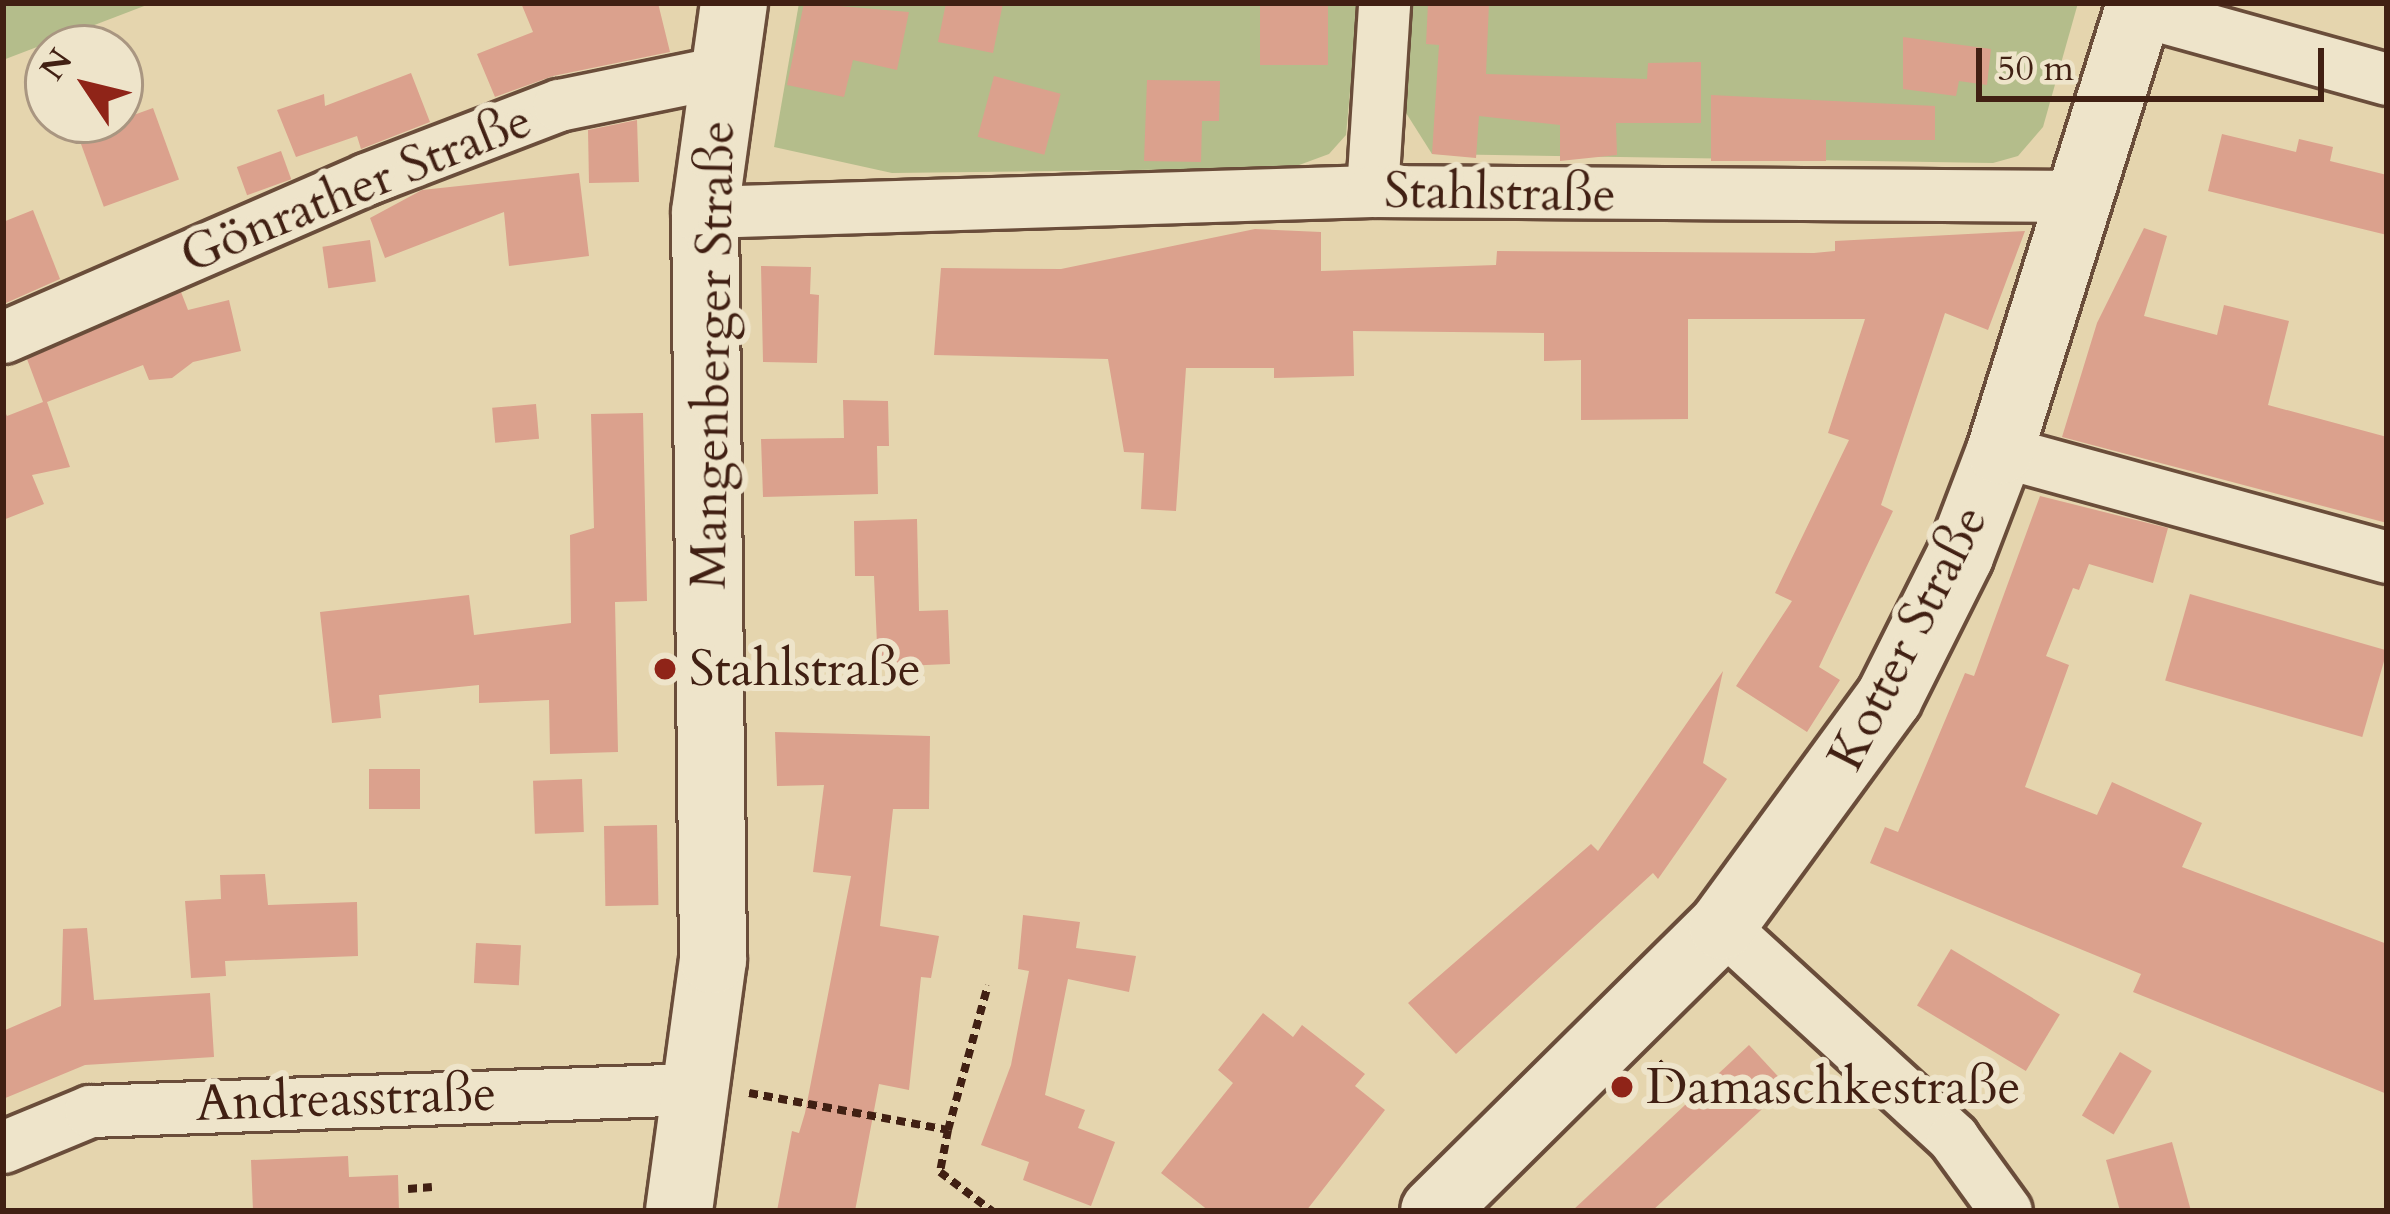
<!DOCTYPE html>
<meta charset="utf-8">
<style>
body{margin:0}
#map{position:relative;width:2390px;height:1214px;overflow:hidden;background:#e5d5ae;font-family:Cardo,serif}
div>[style]{position:absolute}
.green>*{inset:0;background:#b4bd8b}
.building>*{inset:0;background:#dba18d;transform-origin:0 0}
.path>*{height:8px;margin-top:-4px;transform-origin:0;background:repeating-linear-gradient(90deg,#412013 0 9px,transparent 0 15px)}
.roads{filter:drop-shadow(3px 0 #6a4d3a) drop-shadow(-3px 0 #6a4d3a) drop-shadow(0 3px #6a4d3a) drop-shadow(0 -3px #6a4d3a)}
.street>*{height:51px;margin:-25.5px;padding:0 25.5px;transform-origin:25.5px;border-radius:25.5px;background:#eee4ca}
.secondary>*{height:66px;margin:-33px;padding:0 33px;transform-origin:33px;border-radius:33px;background:#eee4ca}
.dots>*{width:33px;height:33px;translate:-50% -50%;box-sizing:border-box;border:6px solid #eee4ca;border-radius:50%}
span{translate:-50% -50%;white-space:nowrap;text-align:center;line-height:1.15;-webkit-text-stroke:12px #eee4ca;paint-order:stroke}
.street-label{font-size:51px;color:#412013}
.poi-label{font-size:51px;color:#412013}
.left{translate:0 -50%;text-align:left}
.frame{position:absolute;inset:0;border:6px solid #412013;pointer-events:none}
.north{position:absolute;left:24px;top:24px;width:120px;height:120px;box-sizing:border-box;background:#eee4ca;border:3px solid #a99681;border-radius:50%;rotate:305deg;font-size:33px;font-weight:700;line-height:48px;text-align:center;color:#412013}
.north::after{content:'';display:block;margin:auto;width:42px;height:54px;background:#8f2418;clip-path:polygon(50% 0,100% 100%,50% 72%,0 100%)}
.scale{position:absolute;left:1976px;top:48px;width:348px;height:54px;box-sizing:border-box;border:6px solid #412013;border-top:0;padding-left:15px;font-size:36px;line-height:42px;white-space:nowrap;color:#412013;-webkit-text-stroke:9px #eee4ca;paint-order:stroke}
</style>
<div id="map">
<div class="green">
<div style="clip-path:polygon(3px 3px,152px 3px,3px 60px)"></div>
<div style="clip-path:polygon(799px 3px,1358px 3px,1346px 135px,1329px 154px,1291px 168px,892px 173px,774px 147px)"></div>
<div style="clip-path:polygon(1410px 3px,2078px 3px,2043px 127px,2018px 156px,1993px 163px,1432px 154px,1401px 105px)"></div>
</div>
<div class="building">
<div style="clip-path:polygon(521px 3px,658px 3px,670px 52px,553px 76px,495px 97px,477px 54px,533px 32px)"></div>
<div style="clip-path:polygon(804px 3px,909px 12px,897px 70px,853px 60px,844px 97px,787px 85px)"></div>
<div style="clip-path:polygon(946px 3px,1003px 3px,993px 53px,938px 42px)"></div>
<div style="left:1260px;top:3px;width:68px;height:62px"></div>
<div style="clip-path:polygon(1428px 3px,1489px 3px,1486px 74px,1647px 79px,1648px 63px,1701px 62px,1701px 123px,1616px 123px,1617px 155px,1560px 161px,1560px 125px,1479px 116px,1476px 158px,1432px 154px,1439px 45px,1426px 44px)"></div>
<div style="clip-path:polygon(1903px 37px,1991px 49px,1987px 85px,1959px 81px,1956px 96px,1903px 89px)"></div>
<div style="clip-path:polygon(411px 73px,430px 122px,361px 149px,357px 136px,296px 157px,277px 110px,324px 94px,325px 106px)"></div>
<div style="left:994px;top:76px;width:69px;height:63px;rotate:15deg"></div>
<div style="clip-path:polygon(1147px 80px,1220px 81px,1219px 121px,1202px 121px,1201px 162px,1144px 161px)"></div>
<div style="clip-path:polygon(1711px 95px,1935px 106px,1935px 140px,1826px 140px,1826px 161px,1711px 161px)"></div>
<div style="left:153px;top:108px;width:76px;height:80px;rotate:70deg"></div>
<div style="clip-path:polygon(637px 120px,639px 182px,589px 183px,588px 130px)"></div>
<div style="clip-path:polygon(2222px 134px,2296px 152px,2299px 139px,2333px 147px,2330px 161px,2387px 175px,2387px 235px,2208px 191px)"></div>
<div style="left:281px;top:151px;width:30px;height:47px;rotate:70deg"></div>
<div style="clip-path:polygon(579px 173px,589px 256px,509px 266px,504px 212px,385px 258px,370px 218px,422px 190px)"></div>
<div style="clip-path:polygon(33px 210px,60px 279px,6px 303px,3px 222px)"></div>
<div style="clip-path:polygon(2144px 228px,2167px 236px,2144px 316px,2217px 335px,2224px 305px,2289px 321px,2268px 405px,2387px 437px,2387px 523px,2062px 437px,2097px 323px)"></div>
<div style="clip-path:polygon(1255px 229px,1321px 232px,1321px 271px,1496px 265px,1497px 251px,1814px 253px,1835px 251px,1835px 241px,2025px 231px,1988px 330px,1945px 313px,1881px 505px,1893px 511px,1819px 667px,1840px 680px,1807px 732px,1736px 686px,1792px 601px,1775px 593px,1849px 440px,1828px 433px,1865px 319px,1688px 319px,1688px 419px,1581px 420px,1581px 360px,1544px 361px,1544px 333px,1353px 331px,1354px 376px,1274px 378px,1274px 368px,1186px 368px,1176px 511px,1141px 509px,1144px 453px,1124px 452px,1108px 359px,934px 355px,941px 268px,1061px 269px)"></div>
<div style="left:370px;top:240px;width:42px;height:48px;rotate:82deg"></div>
<div style="clip-path:polygon(761px 266px,811px 267px,810px 294px,819px 295px,817px 363px,763px 362px)"></div>
<div style="clip-path:polygon(181px 292px,188px 310px,229px 300px,241px 351px,193px 362px,172px 378px,149px 380px,143px 365px,47px 402px,70px 467px,32px 475px,44px 504px,3px 520px,3px 408px,7px 416px,43px 402px,27px 359px)"></div>
<div style="clip-path:polygon(843px 400px,888px 401px,889px 446px,877px 446px,878px 494px,763px 497px,761px 439px,844px 438px)"></div>
<div style="left:536px;top:404px;width:35px;height:44px;rotate:85deg"></div>
<div style="clip-path:polygon(643px 413px,647px 601px,615px 602px,618px 752px,550px 754px,549px 700px,479px 703px,479px 685px,379px 695px,381px 718px,332px 723px,320px 612px,469px 595px,474px 635px,571px 623px,570px 535px,594px 528px,591px 414px)"></div>
<div style="clip-path:polygon(2040px 496px,2168px 528px,2153px 583px,2089px 564px,2079px 590px,2073px 588px,2046px 656px,2069px 665px,2025px 787px,2097px 815px,2112px 782px,2202px 823px,2182px 867px,2387px 944px,2387px 1094px,2133px 992px,2141px 974px,1870px 863px,1885px 827px,1898px 832px,1965px 673px,1974px 676px)"></div>
<div style="clip-path:polygon(917px 519px,919px 611px,948px 610px,950px 664px,878px 667px,874px 576px,855px 576px,854px 521px)"></div>
<div style="left:2190px;top:594px;width:205px;height:90px;rotate:16deg"></div>
<div style="clip-path:polygon(1723px 671px,1703px 763px,1727px 779px,1693px 829px,1658px 879px,1653px 873px,1456px 1054px,1408px 1003px,1591px 844px,1598px 851px)"></div>
<div style="clip-path:polygon(775px 732px,930px 736px,929px 809px,893px 809px,880px 926px,939px 936px,931px 978px,921px 977px,909px 1090px,879px 1084px,855px 1211px,777px 1211px,792px 1131px,799px 1133px,805px 1113px,851px 876px,813px 872px,824px 785px,777px 786px)"></div>
<div style="left:369px;top:769px;width:51px;height:40px"></div>
<div style="left:582px;top:779px;width:53px;height:49px;rotate:88deg"></div>
<div style="left:657px;top:825px;width:80px;height:53px;rotate:89deg"></div>
<div style="clip-path:polygon(265px 874px,268px 905px,357px 902px,358px 956px,225px 961px,226px 976px,191px 978px,185px 901px,221px 899px,220px 875px)"></div>
<div style="clip-path:polygon(1023px 915px,1080px 922px,1076px 948px,1136px 956px,1129px 992px,1068px 979px,1045px 1095px,1085px 1110px,1078px 1128px,1115px 1142px,1091px 1206px,1023px 1180px,1029px 1162px,981px 1145px,1011px 1065px,1029px 971px,1018px 969px)"></div>
<div style="clip-path:polygon(87px 928px,94px 1000px,210px 993px,214px 1057px,85px 1065px,3px 1099px,3px 1031px,61px 1006px,63px 929px)"></div>
<div style="left:476px;top:943px;width:45px;height:40px;rotate:3deg"></div>
<div style="left:1951px;top:949px;width:127px;height:66px;rotate:31deg"></div>
<div style="clip-path:polygon(1263px 1013px,1293px 1037px,1302px 1025px,1365px 1074px,1355px 1086px,1385px 1110px,1306px 1211px,1209px 1211px,1161px 1173px,1233px 1083px,1218px 1070px)"></div>
<div style="clip-path:polygon(1749px 1045px,1787px 1086px,1652px 1211px,1572px 1211px)"></div>
<div style="left:2120px;top:1052px;width:37px;height:74px;rotate:31deg"></div>
<div style="clip-path:polygon(2172px 1142px,2191px 1211px,2120px 1211px,2106px 1160px)"></div>
<div style="clip-path:polygon(348px 1156px,349px 1177px,398px 1175px,399px 1211px,253px 1211px,251px 1160px)"></div>
</div>
<div class="path">
<div style="left:1658px;top:1062px;width:48px;rotate:46.7deg"></div>
<div style="left:749px;top:1093px;width:202px;rotate:10.5deg"></div>
<div style="left:948px;top:1130px;width:43px;rotate:100.8deg"></div>
<div style="left:940px;top:1172px;width:65px;rotate:36.9deg"></div>
<div style="left:948px;top:1130px;width:150px;rotate:-74.6deg"></div>
<div style="left:408px;top:1189px;width:24px;rotate:-5deg"></div>
</div>
<div class="roads">
<div class="street">
<div style="left:2138px;top:10px;width:258px;rotate:15.5deg"></div>
<div style="left:1372px;top:191px;width:188px;rotate:-86.3deg"></div>
<div style="left:705px;top:212px;width:667px;rotate:-1.8deg"></div>
<div style="left:1372px;top:191px;width:709px;rotate:0.4deg"></div>
<div style="left:3px;top:337px;width:396px;rotate:-23.5deg"></div>
<div style="left:366px;top:179px;width:207px;rotate:-21deg"></div>
<div style="left:559px;top:105px;width:164px;rotate:-11.6deg"></div>
<div style="left:2000px;top:451px;width:401px;rotate:15.3deg"></div>
<div style="left:1722px;top:926px;width:314px;rotate:42.5deg"></div>
<div style="left:1953px;top:1138px;width:90px;rotate:54deg"></div>
<div style="left:3px;top:1147px;width:94px;rotate:-22.5deg"></div>
<div style="left:90px;top:1111px;width:607px;rotate:-2.08deg"></div>
</div>
<div class="secondary">
<div style="left:679px;top:1211px;width:253px;rotate:-82.3deg"></div>
<div style="left:713px;top:960px;width:748px;rotate:-90.61deg"></div>
<div style="left:705px;top:212px;width:211px;rotate:-82.1deg"></div>
<div style="left:1434px;top:1211px;width:405px;rotate:-44.7deg"></div>
<div style="left:1722px;top:926px;width:283px;rotate:-53.8deg"></div>
<div style="left:1889px;top:698px;width:159px;rotate:-63.4deg"></div>
<div style="left:1960px;top:556px;width:112px;rotate:-69.1deg"></div>
<div style="left:2000px;top:451px;width:469px;rotate:-72.6deg"></div>
</div>
</div>
<div class="dots">
<div style="left:665px;top:669px;background:#8f2418"></div>
<div style="left:1622px;top:1087px;background:#8f2418"></div>
</div>
<div class="street-label">
<span style="left:356px;top:188px;rotate:-22deg">Gönrather Straße</span>
<span style="left:1500px;top:193px;rotate:1deg">Stahlstraße</span>
<span style="left:713px;top:355px;rotate:-89deg">Mangenberger Straße</span>
<span style="left:1908px;top:638px;rotate:-63deg">Kotter Straße</span>
<span style="left:346px;top:1099px;rotate:-2deg">Andreasstraße</span>
</div>
<div class="poi-label">
<span class="left" style="left:689px;top:669px">Stahlstraße</span>
<span class="left" style="left:1646px;top:1087px">Damaschkestraße</span>
</div>
<div class="frame"></div>
<div class="north">N</div>
<div class="scale">50 m</div>
</div>
